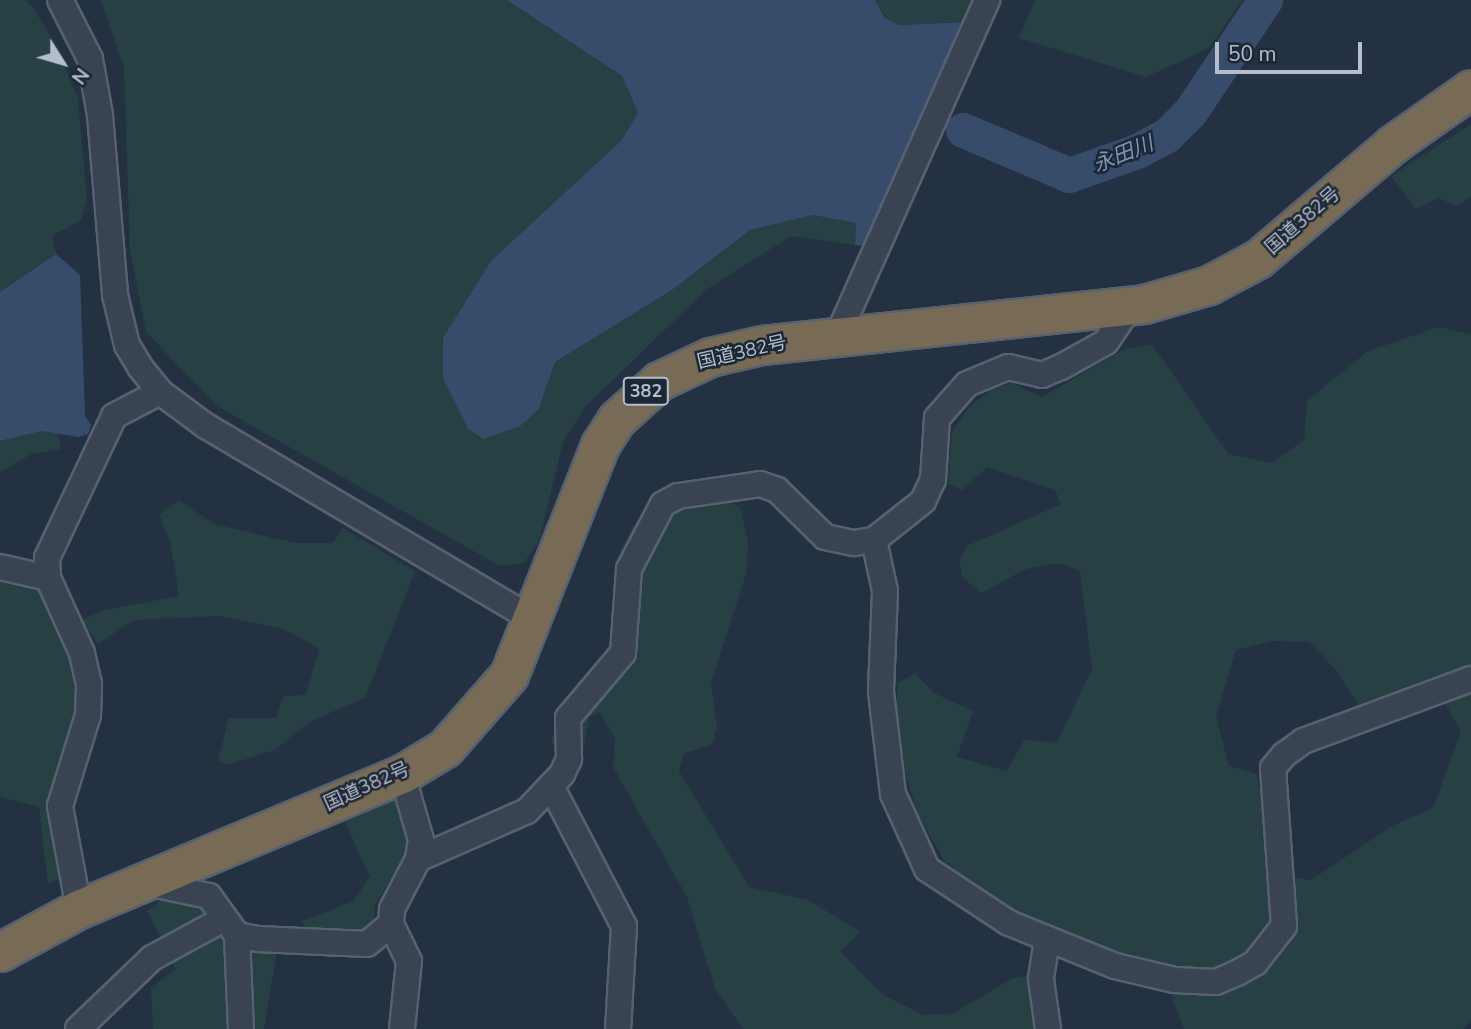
<!DOCTYPE html>
<meta charset="utf-8">
<style>
body{margin:0}
#map{position:relative;width:1471px;height:1029px;overflow:hidden;background:#243142;font-family:"Nunito Sans","Noto Sans JP",sans-serif}
div>[style]{position:absolute}
.green>*{inset:0;background:#264043}
.water>*{inset:0;background:#374c6b}
.river>*{height:35px;margin:-17.5px;padding:0 17.5px;transform-origin:17.5px;border-radius:17.5px;background:#374c6b}
.roads{filter:drop-shadow(2px 0 #57616f) drop-shadow(-2px 0 #57616f) drop-shadow(0 2px #57616f) drop-shadow(0 -2px #57616f)}
.minor>*{height:24px;margin:-12px;padding:0 12px;transform-origin:12px;border-radius:12px;background:#394352}
.highway>*{height:37px;margin:-18.5px;padding:0 18.5px;transform-origin:18.5px;border-radius:18.5px;background:#786b55}
span{translate:-50% -50%;white-space:nowrap;text-align:center;line-height:1.15;-webkit-text-stroke:5px #1d2837;paint-order:stroke}
.shield-label span{padding:2px 5px;background:#1d2837;border:2px solid;border-radius:5px;-webkit-text-stroke-width:0}
.shield-label{font-size:18px;color:#b6becc;font-weight:700}
.street-label{font-size:19px;color:#b6becc}
.water-label{font-size:21px;color:#7c94b5;font-style:italic}
.north{position:absolute;left:28px;top:28px;width:70px;height:70px;-webkit-text-stroke:5px #1d2837;paint-order:stroke;rotate:127deg;font-size:19px;font-weight:700;line-height:28px;text-align:center;color:#b6becc}
.north::after{content:'';display:block;margin:auto;width:24px;height:32px;background:#b6becc;clip-path:polygon(50% 0,100% 100%,50% 72%,0 100%)}
.scale{position:absolute;left:1215px;top:42px;width:147px;height:32px;box-sizing:border-box;border:4px solid #b6becc;border-top:0;padding-left:9px;font-size:21px;line-height:24px;white-space:nowrap;color:#b6becc;-webkit-text-stroke:5px #1d2837;paint-order:stroke}
</style>
<div id="map">
<div class="green">
<div style="clip-path:polygon(0 0,24px 0,32px 6px,57px 47px,78px 99px,87px 200px,81px 220px,52px 236px,56px 254px,0 292px)"></div>
<div style="clip-path:polygon(101px 0,507px 0,622px 76px,638px 113px,621px 141px,577px 184px,443px 379px,468px 429px,539px 409px,555px 362px,672px 290px,750px 230px,813px 215px,856px 223px,855px 245px,791px 236px,706px 290px,586px 406px,563px 442px,539px 541px,524px 563px,500px 566px,217px 406px,146px 332px,130px 251px,124px 68px)"></div>
<div style="clip-path:polygon(875px 0,977px 0,967px 22px,899px 25px,886px 18px)"></div>
<div style="clip-path:polygon(1035px 0,1243px 0,1209px 48px,1146px 77px,1019px 38px)"></div>
<div style="clip-path:polygon(1471px 124px,1471px 196px,1458px 206px,1438px 198px,1416px 209px,1391px 176px)"></div>
<div style="clip-path:polygon(evenodd,1438px 327px,1471px 334px,1471px 1020px,1463px 1029px,1184px 1029px,1161px 968px,1024px 923px,944px 861px,917px 811px,904px 769px,896px 711px,898px 683px,915px 673px,934px 693px,973px 711px,957px 757px,1007px 771px,1024px 740px,1057px 742px,1092px 669px,1080px 571px,1059px 563px,1026px 569px,981px 593px,963px 578px,959px 561px,967px 546px,1061px 504px,1055px 490px,987px 467px,963px 490px,948px 484px,952px 432px,969px 407px,990px 391px,1011px 383px,1042px 397px,1125px 349px,1152px 344px,1228px 454px,1272px 463px,1304px 440px,1307px 401px,1368px 351px,1438px 327px,1274px 641px,1309px 642px,1336px 670px,1362px 710px,1435px 685px,1461px 732px,1433px 808px,1392px 826px,1311px 880px,1274px 875px,1257px 774px,1229px 766px,1216px 716px,1236px 650px,1274px 641px)"></div>
<div style="clip-path:polygon(42px 431px,58px 431px,61px 449px,32px 454px,0 472px,0 441px)"></div>
<div style="clip-path:polygon(179px 500px,214px 524px,295px 543px,333px 543px,343px 528px,415px 571px,365px 698px,311px 721px,275px 750px,227px 765px,218px 760px,229px 718px,276px 718px,283px 696px,306px 695px,319px 649px,284px 629px,220px 616px,134px 620px,98px 644px,81px 620px,105px 610px,179px 596px,170px 541px,159px 515px)"></div>
<div style="clip-path:polygon(730px 503px,740px 507px,748px 541px,747px 571px,711px 683px,717px 727px,712px 745px,684px 753px,679px 771px,749px 887px,808px 900px,861px 932px,840px 951px,882px 994px,923px 1015px,954px 1013px,1011px 979px,1026px 976px,1039px 1029px,743px 1029px,715px 989px,687px 897px,613px 767px,615px 738px,600px 713px,589px 717px,582px 760px,551px 743px,562px 704px,608px 657px,620px 552px,633px 526px,661px 522px,676px 508px)"></div>
<div style="clip-path:polygon(0 577px,42px 592px,69px 649px,76px 680px,73px 745px,51px 814px,59px 879px,48px 884px,39px 807px,0 797px)"></div>
<div style="clip-path:polygon(397px 796px,408px 831px,405px 856px,375px 905px,373px 925px,355px 937px,307px 932px,302px 921px,353px 901px,370px 877px,344px 820px)"></div>
<div style="clip-path:polygon(165px 897px,210px 904px,277px 951px,264px 1029px,153px 1029px,151px 987px,176px 970px,147px 911px)"></div>
</div>
<div class="water">
<div style="clip-path:polygon(507px 0,875px 0,885px 18px,899px 25px,967px 22px,868px 246px,855px 245px,856px 223px,813px 215px,750px 230px,672px 290px,555px 362px,539px 409px,520px 426px,484px 439px,468px 429px,443px 379px,443px 338px,491px 261px,621px 141px,638px 113px,622px 76px)"></div>
<div style="clip-path:polygon(56px 254px,80px 275px,85px 416px,91px 425px,88px 434px,78px 437px,42px 431px,0 441px,0 292px)"></div>
</div>
<div class="river">
<div style="left:963px;top:130px;width:115px;rotate:23deg"></div>
<div style="left:1069px;top:175px;width:72px;rotate:-19.4deg"></div>
<div style="left:1137px;top:151px;width:34px;rotate:-28deg"></div>
<div style="left:1167px;top:135px;width:33px;rotate:-45deg"></div>
<div style="left:1190px;top:112px;width:135px;rotate:-56.2deg"></div>
</div>
<div class="roads">
<div class="minor">
<div style="left:60px;top:0;width:66px;rotate:63deg"></div>
<div style="left:90px;top:59px;width:57px;rotate:79.9deg"></div>
<div style="left:100px;top:115px;width:181px;rotate:85.2deg"></div>
<div style="left:115px;top:295px;width:51px;rotate:76.5deg"></div>
<div style="left:127px;top:345px;width:26px;rotate:59deg"></div>
<div style="left:140px;top:367px;width:32px;rotate:51deg"></div>
<div style="left:160px;top:392px;width:57px;rotate:36.5deg"></div>
<div style="left:206px;top:426px;width:381px;rotate:30.6deg"></div>
<div style="left:838px;top:335px;width:367px;rotate:-66deg"></div>
<div style="left:874px;top:540px;width:52px;rotate:77.8deg"></div>
<div style="left:885px;top:591px;width:101px;rotate:92.3deg"></div>
<div style="left:881px;top:692px;width:103px;rotate:83.3deg"></div>
<div style="left:893px;top:794px;width:82px;rotate:65.6deg"></div>
<div style="left:927px;top:869px;width:98px;rotate:33.4deg"></div>
<div style="left:1009px;top:923px;width:114px;rotate:22.1deg"></div>
<div style="left:1115px;top:966px;width:61px;rotate:13.3deg"></div>
<div style="left:1174px;top:980px;width:42px;rotate:2.7deg"></div>
<div style="left:1216px;top:982px;width:23px;rotate:-23deg"></div>
<div style="left:1237px;top:973px;width:21px;rotate:-29deg"></div>
<div style="left:1255px;top:963px;width:47px;rotate:-51.9deg"></div>
<div style="left:1284px;top:926px;width:158px;rotate:-94deg"></div>
<div style="left:1273px;top:768px;width:17px;rotate:-50deg"></div>
<div style="left:1284px;top:755px;width:24px;rotate:-36deg"></div>
<div style="left:1303px;top:741px;width:179px;rotate:-20.3deg"></div>
<div style="left:0;top:567px;width:49px;rotate:12.9deg"></div>
<div style="left:402px;top:774px;width:69px;rotate:73.9deg"></div>
<div style="left:421px;top:840px;width:19px;rotate:99deg"></div>
<div style="left:418px;top:859px;width:56px;rotate:117.5deg"></div>
<div style="left:392px;top:909px;width:15px;rotate:94deg"></div>
<div style="left:391px;top:924px;width:41px;rotate:64.1deg"></div>
<div style="left:409px;top:961px;width:68px;rotate:95.9deg"></div>
<div style="left:551px;top:786px;width:158px;rotate:62.5deg"></div>
<div style="left:624px;top:926px;width:103px;rotate:93.3deg"></div>
<div style="left:418px;top:859px;width:119px;rotate:-23.8deg"></div>
<div style="left:527px;top:811px;width:51px;rotate:-46.6deg"></div>
<div style="left:562px;top:774px;width:17px;rotate:-65deg"></div>
<div style="left:569px;top:759px;width:41px;rotate:-91.4deg"></div>
<div style="left:568px;top:718px;width:85px;rotate:-49.8deg"></div>
<div style="left:623px;top:653px;width:84px;rotate:-85.9deg"></div>
<div style="left:629px;top:569px;width:73px;rotate:-62.4deg"></div>
<div style="left:663px;top:504px;width:17px;rotate:-28deg"></div>
<div style="left:678px;top:496px;width:83px;rotate:-8.3deg"></div>
<div style="left:760px;top:484px;width:18px;rotate:19deg"></div>
<div style="left:777px;top:490px;width:67px;rotate:44.4deg"></div>
<div style="left:825px;top:537px;width:30px;rotate:12deg"></div>
<div style="left:854px;top:543px;width:20px;rotate:-9deg"></div>
<div style="left:874px;top:540px;width:63px;rotate:-38.5deg"></div>
<div style="left:923px;top:501px;width:23px;rotate:-65deg"></div>
<div style="left:933px;top:480px;width:62px;rotate:-86.3deg"></div>
<div style="left:937px;top:418px;width:45px;rotate:-48.6deg"></div>
<div style="left:967px;top:384px;width:44px;rotate:-22.5deg"></div>
<div style="left:1008px;top:367px;width:35px;rotate:13deg"></div>
<div style="left:1042px;top:375px;width:21px;rotate:-23deg"></div>
<div style="left:1061px;top:367px;width:51px;rotate:-29.1deg"></div>
<div style="left:1106px;top:342px;width:45px;rotate:-56deg"></div>
<div style="left:147px;top:883px;width:63px;rotate:11.8deg"></div>
<div style="left:209px;top:896px;width:48px;rotate:54.3deg"></div>
<div style="left:237px;top:935px;width:21px;rotate:11deg"></div>
<div style="left:258px;top:939px;width:109px;rotate:2.6deg"></div>
<div style="left:367px;top:944px;width:31px;rotate:-40deg"></div>
<div style="left:79px;top:909px;width:105px;rotate:-100.5deg"></div>
<div style="left:60px;top:806px;width:95px;rotate:-72.9deg"></div>
<div style="left:88px;top:715px;width:31px;rotate:-88deg"></div>
<div style="left:89px;top:684px;width:32px;rotate:-103deg"></div>
<div style="left:82px;top:653px;width:82px;rotate:-114.4deg"></div>
<div style="left:48px;top:578px;width:20px;rotate:-93deg"></div>
<div style="left:47px;top:558px;width:157px;rotate:-64.7deg"></div>
<div style="left:114px;top:416px;width:52px;rotate:-27.6deg"></div>
<div style="left:237px;top:935px;width:94px;rotate:87.6deg"></div>
<div style="left:1047px;top:940px;width:39px;rotate:99deg"></div>
<div style="left:1041px;top:979px;width:50px;rotate:82deg"></div>
<div style="left:78px;top:1029px;width:103px;rotate:-43.8deg"></div>
<div style="left:152px;top:958px;width:80px;rotate:-28.5deg"></div>
</div>
<div class="highway">
<div style="left:0;top:952px;width:90px;rotate:-28.6deg"></div>
<div style="left:79px;top:909px;width:350px;rotate:-22.7deg"></div>
<div style="left:402px;top:774px;width:50px;rotate:-31.2deg"></div>
<div style="left:445px;top:748px;width:97px;rotate:-48.8deg"></div>
<div style="left:509px;top:675px;width:247px;rotate:-68.4deg"></div>
<div style="left:600px;top:445px;width:31px;rotate:-57deg"></div>
<div style="left:617px;top:419px;width:57px;rotate:-42.1deg"></div>
<div style="left:659px;top:381px;width:56px;rotate:-25.2deg"></div>
<div style="left:710px;top:357px;width:53px;rotate:-13deg"></div>
<div style="left:762px;top:345px;width:384px;rotate:-6.1deg"></div>
<div style="left:1144px;top:304px;width:68px;rotate:-16.3deg"></div>
<div style="left:1209px;top:285px;width:55px;rotate:-28deg"></div>
<div style="left:1258px;top:259px;width:177px;rotate:-40.4deg"></div>
<div style="left:1393px;top:144px;width:95px;rotate:-35.2deg"></div>
</div>
</div>
<div class="shield-label">
<span style="left:646px;top:391px">382</span>
</div>
<div class="street-label">
<span style="left:1303px;top:221px;rotate:-41deg">国道382号</span>
<span style="left:742px;top:353px;rotate:-13deg">国道382号</span>
<span style="left:367px;top:787px;rotate:-24deg">国道382号</span>
</div>
<div class="water-label">
<span style="left:1123px;top:154px;rotate:-22deg">永田川</span>
</div>
<div class="north">N</div>
<div class="scale">50 m</div>
</div>
